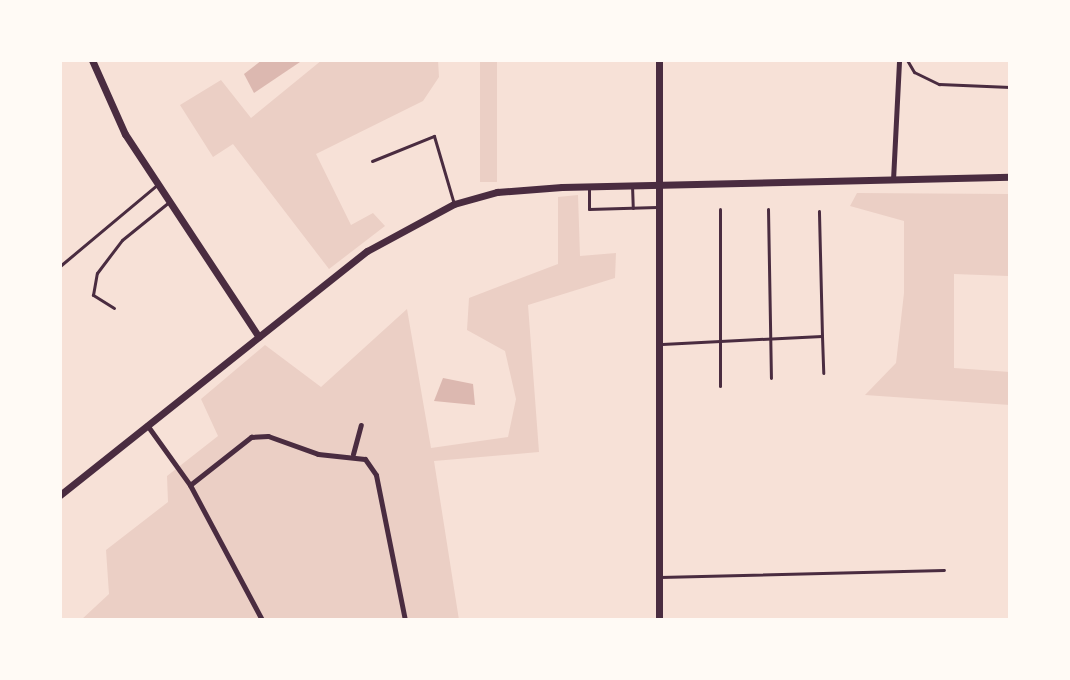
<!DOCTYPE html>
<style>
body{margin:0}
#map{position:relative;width:1070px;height:680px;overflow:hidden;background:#f7e1d7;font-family:Montserrat,sans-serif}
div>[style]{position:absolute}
.green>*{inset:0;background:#ebcfc5;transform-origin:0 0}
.water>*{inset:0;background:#dcb8b0}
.service>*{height:3px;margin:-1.5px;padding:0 1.5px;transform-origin:1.5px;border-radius:1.5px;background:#4a2c40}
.minor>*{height:5px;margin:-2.5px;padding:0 2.5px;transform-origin:2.5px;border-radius:2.5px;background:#4a2c40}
.tertiary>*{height:7px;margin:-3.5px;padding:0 3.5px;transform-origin:3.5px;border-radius:3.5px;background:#4a2c40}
.secondary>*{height:7px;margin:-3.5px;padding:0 3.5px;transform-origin:3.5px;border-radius:3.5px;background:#4a2c40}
span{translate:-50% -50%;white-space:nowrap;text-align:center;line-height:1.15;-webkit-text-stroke:6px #fffaf5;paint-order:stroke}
.frame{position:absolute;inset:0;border:62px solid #fffaf5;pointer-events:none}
</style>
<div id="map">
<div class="green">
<div style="clip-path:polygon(322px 60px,438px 60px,439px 77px,423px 101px,316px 154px,351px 225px,373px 213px,385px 226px,329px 269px,233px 144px,213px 157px,180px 105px,221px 80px,251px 118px)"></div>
<div style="left:480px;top:60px;width:17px;height:122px"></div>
<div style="clip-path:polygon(857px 193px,1009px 194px,1008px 276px,954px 274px,954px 368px,1010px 372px,1010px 405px,865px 395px,896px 363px,904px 293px,904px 221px,850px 206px)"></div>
<div style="clip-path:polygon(578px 195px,580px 256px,616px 253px,615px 278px,528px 305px,539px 452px,434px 461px,459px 620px,81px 620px,109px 594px,106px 550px,168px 502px,167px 476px,218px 436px,201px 399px,265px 345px,321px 387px,407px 309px,431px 448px,508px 437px,516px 399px,505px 351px,467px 330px,469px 298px,558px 264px,558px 197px)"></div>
</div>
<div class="water">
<div style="clip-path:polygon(262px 60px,303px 60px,254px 93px,244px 74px)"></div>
<div style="clip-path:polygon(443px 378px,473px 384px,475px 405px,434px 401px)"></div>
</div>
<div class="service">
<div style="left:907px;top:60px;width:14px;rotate:60deg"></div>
<div style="left:914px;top:72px;width:28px;rotate:26deg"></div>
<div style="left:939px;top:84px;width:71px;rotate:2.4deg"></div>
<div style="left:372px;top:161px;width:67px;rotate:-22deg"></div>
<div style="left:434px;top:136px;width:71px;rotate:73.6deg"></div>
<div style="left:1010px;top:177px;width:43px;rotate:-90deg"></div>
<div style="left:632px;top:185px;width:23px;rotate:88deg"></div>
<div style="left:589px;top:186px;width:23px;rotate:90deg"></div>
<div style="left:589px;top:209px;width:68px;rotate:-1.7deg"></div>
<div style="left:720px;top:209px;width:177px;rotate:90deg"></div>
<div style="left:768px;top:209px;width:169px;rotate:89deg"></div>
<div style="left:60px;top:266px;width:126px;rotate:-39.9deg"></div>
<div style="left:114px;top:308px;width:25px;rotate:-148deg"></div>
<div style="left:93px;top:295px;width:22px;rotate:-80deg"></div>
<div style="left:97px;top:273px;width:41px;rotate:-52.9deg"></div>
<div style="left:122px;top:240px;width:60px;rotate:-39deg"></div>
<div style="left:822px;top:336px;width:37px;rotate:88deg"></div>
<div style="left:662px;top:344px;width:160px;rotate:-2.9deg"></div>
<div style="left:822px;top:336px;width:125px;rotate:-91.4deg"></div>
<div style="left:660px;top:577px;width:284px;rotate:-1.4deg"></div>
</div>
<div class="minor">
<div style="left:893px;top:180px;width:120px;rotate:-87.1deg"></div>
<div style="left:147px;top:425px;width:74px;rotate:54.4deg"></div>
<div style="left:190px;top:485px;width:153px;rotate:61.9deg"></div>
<div style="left:353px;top:454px;width:30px;rotate:-75deg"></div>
<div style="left:190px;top:485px;width:78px;rotate:-38.2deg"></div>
<div style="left:251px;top:437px;width:17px;rotate:-3deg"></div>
<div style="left:268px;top:436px;width:53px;rotate:19.8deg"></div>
<div style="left:318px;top:454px;width:47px;rotate:6.1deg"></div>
<div style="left:365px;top:459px;width:19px;rotate:55deg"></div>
<div style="left:376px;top:475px;width:148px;rotate:78.7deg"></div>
</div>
<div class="tertiary">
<div style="left:659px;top:60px;width:560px;rotate:90deg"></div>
</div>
<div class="secondary">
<div style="left:92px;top:60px;width:81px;rotate:66deg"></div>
<div style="left:125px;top:134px;width:243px;rotate:56.6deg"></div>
<div style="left:60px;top:495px;width:392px;rotate:-38.5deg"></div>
<div style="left:367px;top:251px;width:99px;rotate:-28.4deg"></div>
<div style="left:454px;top:204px;width:45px;rotate:-15.6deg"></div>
<div style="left:497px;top:192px;width:65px;rotate:-4.4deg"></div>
<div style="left:562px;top:187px;width:448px;rotate:-1.3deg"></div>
</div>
<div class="frame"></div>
</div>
